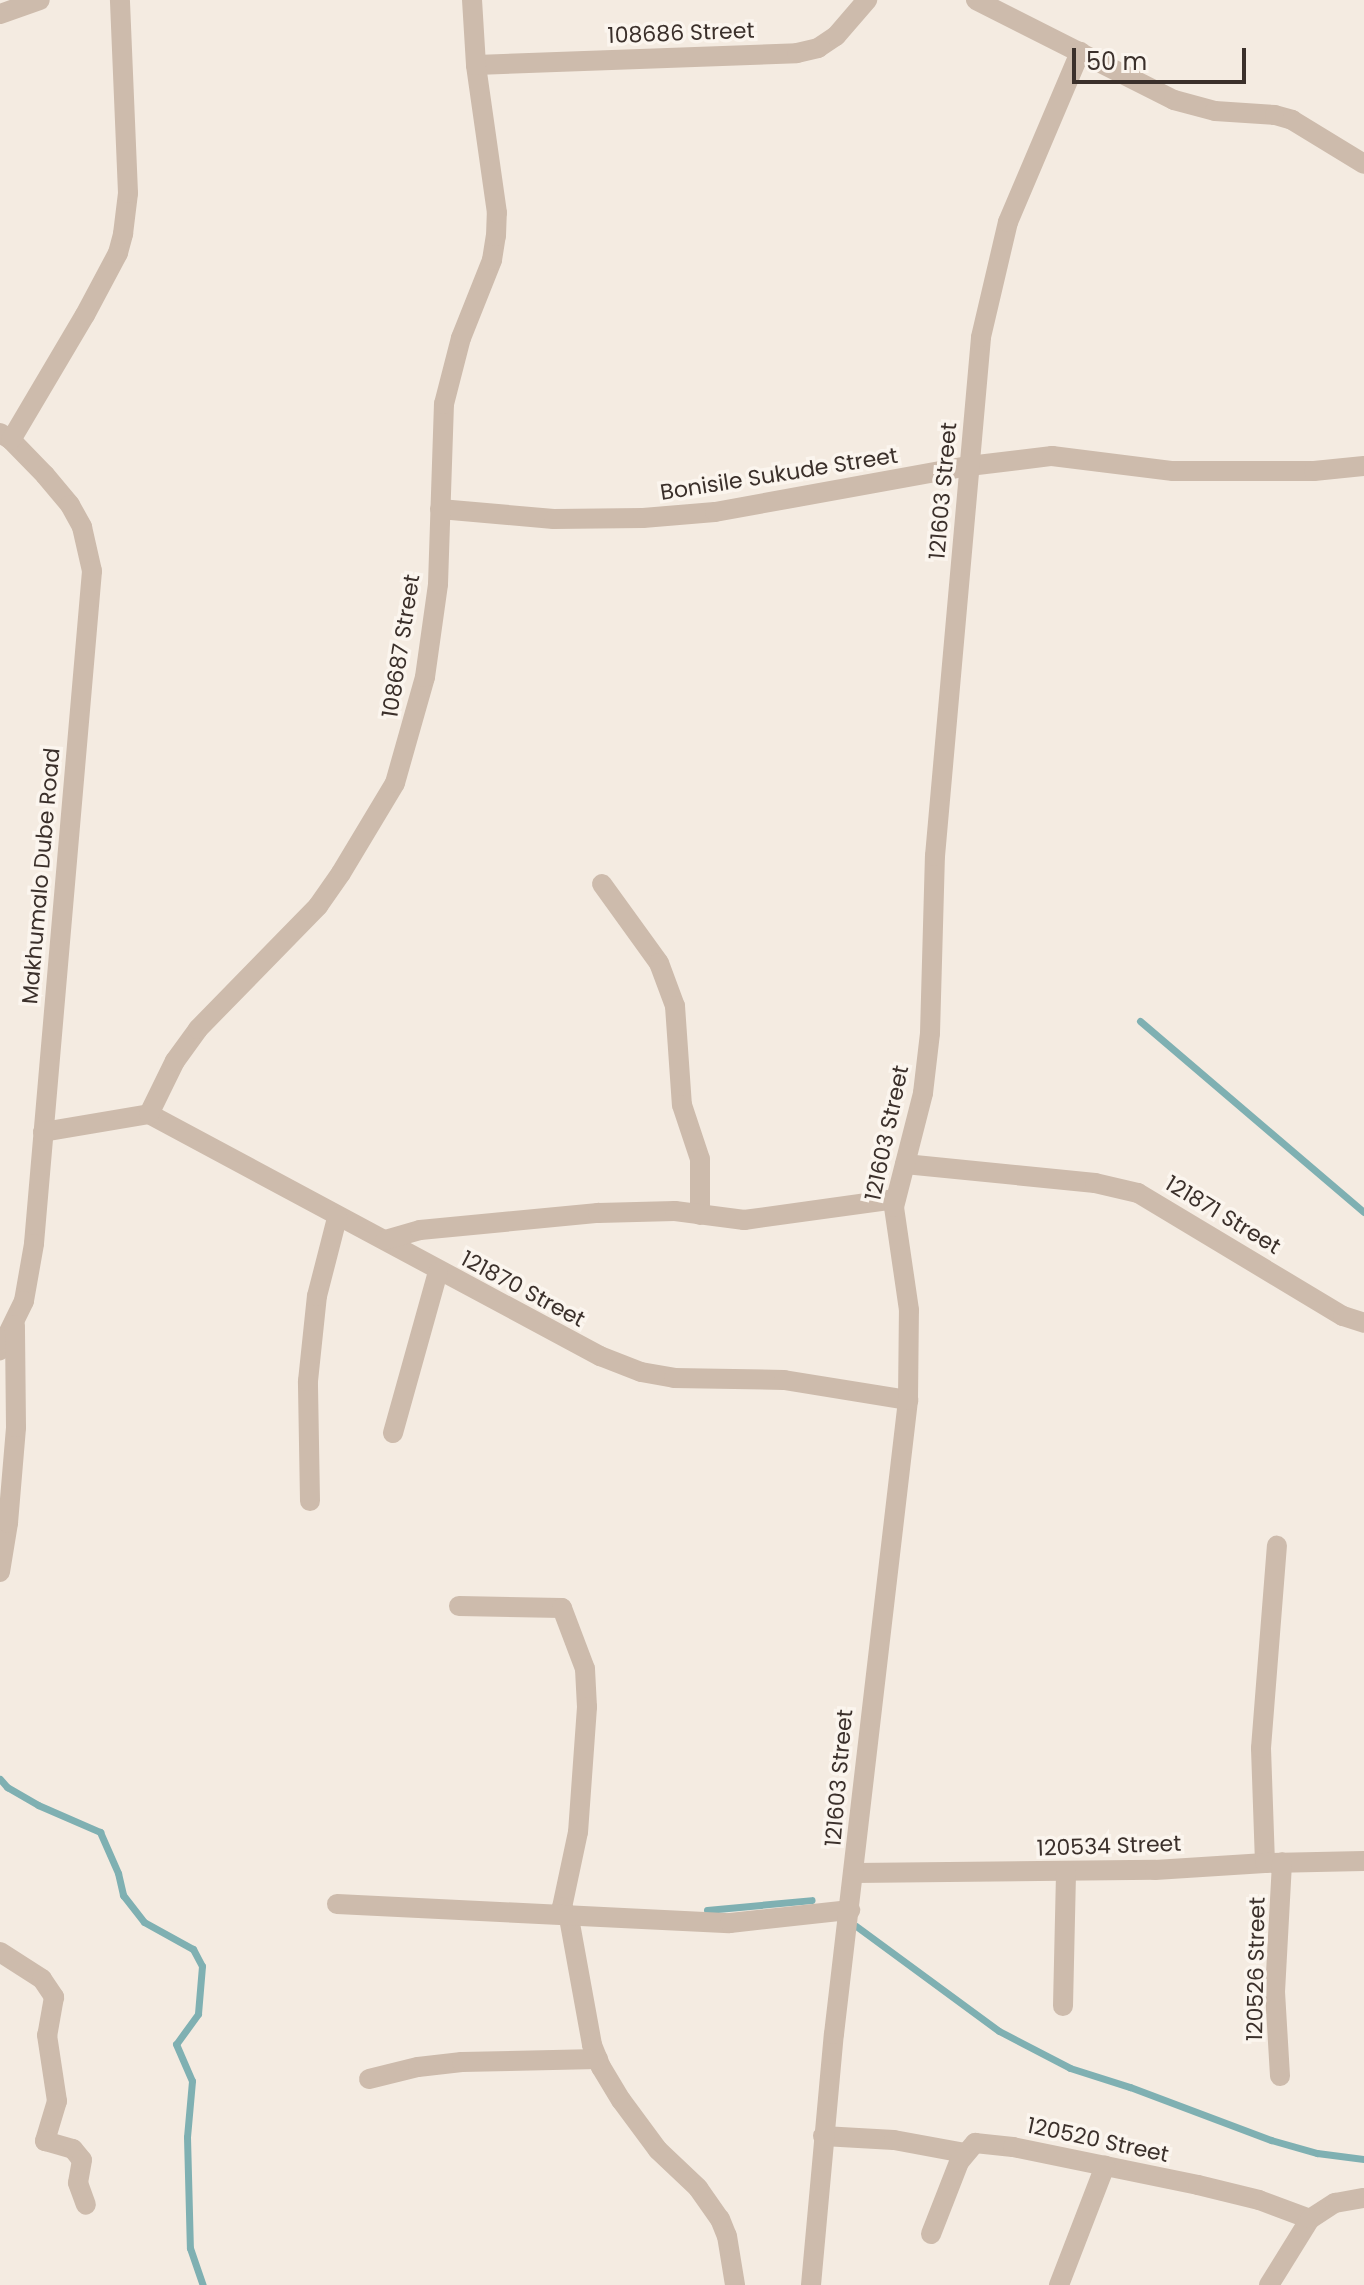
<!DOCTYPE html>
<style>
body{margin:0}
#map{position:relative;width:1364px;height:2285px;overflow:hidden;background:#f4ebe1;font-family:Poppins,sans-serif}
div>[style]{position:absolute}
.stream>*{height:7px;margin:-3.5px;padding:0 3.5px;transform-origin:3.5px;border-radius:3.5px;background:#7fb0b2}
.street>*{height:20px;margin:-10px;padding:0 10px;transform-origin:10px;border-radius:10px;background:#cdbbac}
span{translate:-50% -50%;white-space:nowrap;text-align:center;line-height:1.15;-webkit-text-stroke:7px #fbf5ee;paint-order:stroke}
.street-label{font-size:22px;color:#3b302b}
.scale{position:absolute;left:1072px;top:48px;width:174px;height:36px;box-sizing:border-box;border:4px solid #3b302b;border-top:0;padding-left:10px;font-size:24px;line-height:28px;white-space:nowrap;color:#3b302b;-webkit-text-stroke:6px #fbf5ee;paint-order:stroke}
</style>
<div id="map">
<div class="stream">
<div style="left:1140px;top:1021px;width:294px;rotate:40.5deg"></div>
<div style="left:0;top:1779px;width:11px;rotate:49deg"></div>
<div style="left:7px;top:1787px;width:36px;rotate:30deg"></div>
<div style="left:38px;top:1805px;width:68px;rotate:23.5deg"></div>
<div style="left:100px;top:1832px;width:45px;rotate:66.3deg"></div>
<div style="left:118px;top:1873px;width:23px;rotate:77deg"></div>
<div style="left:123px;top:1895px;width:34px;rotate:52deg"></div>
<div style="left:144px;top:1922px;width:56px;rotate:28.9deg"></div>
<div style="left:193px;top:1949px;width:19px;rotate:62deg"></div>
<div style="left:202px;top:1966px;width:48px;rotate:94.8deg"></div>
<div style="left:198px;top:2014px;width:37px;rotate:126deg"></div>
<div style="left:176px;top:2044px;width:40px;rotate:66.6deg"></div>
<div style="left:192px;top:2081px;width:56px;rotate:95.1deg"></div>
<div style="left:187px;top:2137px;width:111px;rotate:88.5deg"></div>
<div style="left:190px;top:2248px;width:39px;rotate:71deg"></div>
<div style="left:707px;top:1910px;width:105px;rotate:-5.4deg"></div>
<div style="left:856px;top:1926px;width:177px;rotate:36.3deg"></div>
<div style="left:999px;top:2031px;width:80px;rotate:27.5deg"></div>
<div style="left:1070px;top:2068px;width:63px;rotate:17.6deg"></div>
<div style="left:1130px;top:2087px;width:151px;rotate:20.6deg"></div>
<div style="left:1271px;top:2140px;width:48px;rotate:15.8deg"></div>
<div style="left:1317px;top:2153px;width:47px;rotate:7.3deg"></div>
</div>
<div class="street">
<div style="left:976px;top:0;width:222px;rotate:26.8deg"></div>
<div style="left:1174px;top:100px;width:42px;rotate:15deg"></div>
<div style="left:1215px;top:111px;width:60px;rotate:3.8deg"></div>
<div style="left:1275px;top:115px;width:18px;rotate:16deg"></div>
<div style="left:1292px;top:120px;width:84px;rotate:31.4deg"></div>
<div style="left:0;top:14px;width:42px;rotate:-19.3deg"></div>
<div style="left:476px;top:65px;width:321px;rotate:-2.1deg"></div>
<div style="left:797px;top:53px;width:22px;rotate:-13deg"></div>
<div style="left:818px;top:48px;width:22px;rotate:-34deg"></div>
<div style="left:836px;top:36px;width:48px;rotate:-49.3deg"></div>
<div style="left:0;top:433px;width:13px;rotate:32deg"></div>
<div style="left:11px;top:440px;width:49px;rotate:45.8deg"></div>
<div style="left:45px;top:475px;width:39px;rotate:50deg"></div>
<div style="left:70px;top:505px;width:25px;rotate:61deg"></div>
<div style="left:82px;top:527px;width:45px;rotate:77.2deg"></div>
<div style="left:92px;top:571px;width:675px;rotate:94.93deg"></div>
<div style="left:34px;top:1244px;width:58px;rotate:100deg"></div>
<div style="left:24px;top:1301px;width:55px;rotate:116.1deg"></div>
<div style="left:11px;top:440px;width:145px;rotate:-59.4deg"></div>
<div style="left:85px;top:315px;width:70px;rotate:-62deg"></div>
<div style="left:118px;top:253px;width:20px;rotate:-75deg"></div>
<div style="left:123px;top:234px;width:41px;rotate:-83deg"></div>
<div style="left:128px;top:193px;width:193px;rotate:-92.4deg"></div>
<div style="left:440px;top:509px;width:114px;rotate:5deg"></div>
<div style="left:554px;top:519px;width:89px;rotate:-0.6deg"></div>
<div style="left:643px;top:518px;width:72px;rotate:-4.8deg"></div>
<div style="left:715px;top:512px;width:258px;rotate:-10.3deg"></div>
<div style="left:969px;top:466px;width:84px;rotate:-6.9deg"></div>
<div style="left:1052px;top:456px;width:122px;rotate:7.1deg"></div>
<div style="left:1173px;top:471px;width:141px"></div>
<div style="left:1314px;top:471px;width:50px;rotate:-5.7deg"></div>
<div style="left:602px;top:884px;width:97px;rotate:54.2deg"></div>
<div style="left:659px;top:963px;width:46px;rotate:69.6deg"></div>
<div style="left:675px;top:1006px;width:99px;rotate:86deg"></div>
<div style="left:682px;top:1105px;width:57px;rotate:71.6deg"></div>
<div style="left:700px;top:1159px;width:56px;rotate:90deg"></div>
<div style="left:149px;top:1114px;width:512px;rotate:28.22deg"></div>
<div style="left:600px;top:1356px;width:44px;rotate:21.3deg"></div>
<div style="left:641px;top:1372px;width:34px;rotate:10deg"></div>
<div style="left:674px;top:1378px;width:110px;rotate:1deg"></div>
<div style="left:784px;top:1380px;width:126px;rotate:9.2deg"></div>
<div style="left:43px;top:1132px;width:108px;rotate:-9.6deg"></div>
<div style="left:149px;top:1114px;width:59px;rotate:-63.9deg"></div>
<div style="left:175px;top:1061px;width:39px;rotate:-54deg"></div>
<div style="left:198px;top:1029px;width:172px;rotate:-45.7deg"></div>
<div style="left:318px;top:906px;width:40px;rotate:-55.1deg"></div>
<div style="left:341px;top:873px;width:105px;rotate:-59deg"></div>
<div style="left:395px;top:783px;width:110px;rotate:-74.2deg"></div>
<div style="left:425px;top:677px;width:94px;rotate:-82deg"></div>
<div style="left:438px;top:584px;width:180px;rotate:-88.1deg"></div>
<div style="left:444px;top:404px;width:68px;rotate:-75.6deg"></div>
<div style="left:461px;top:338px;width:84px;rotate:-68.3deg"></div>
<div style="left:492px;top:260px;width:24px;rotate:-81deg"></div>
<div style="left:496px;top:236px;width:23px;rotate:-88deg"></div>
<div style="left:497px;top:213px;width:149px;rotate:-98.1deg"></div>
<div style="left:476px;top:65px;width:65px;rotate:-93.5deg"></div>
<div style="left:905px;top:1164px;width:191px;rotate:5.7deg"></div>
<div style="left:1095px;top:1183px;width:44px;rotate:13.1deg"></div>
<div style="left:1138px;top:1193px;width:239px;rotate:31deg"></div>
<div style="left:1343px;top:1316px;width:22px;rotate:18deg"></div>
<div style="left:385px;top:1240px;width:36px;rotate:-16deg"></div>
<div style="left:420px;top:1230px;width:179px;rotate:-5.5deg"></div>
<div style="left:598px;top:1213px;width:77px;rotate:-1.5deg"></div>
<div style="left:675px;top:1211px;width:70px;rotate:7.4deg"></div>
<div style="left:744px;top:1220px;width:153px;rotate:-7.9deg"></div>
<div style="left:393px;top:1433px;width:167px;rotate:-74.4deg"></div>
<div style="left:310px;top:1501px;width:120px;rotate:-91deg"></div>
<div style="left:308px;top:1381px;width:85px;rotate:-84deg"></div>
<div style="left:317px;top:1296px;width:81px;rotate:-75.6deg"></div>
<div style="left:0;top:1572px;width:50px;rotate:-80.7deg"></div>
<div style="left:8px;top:1523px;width:96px;rotate:-85.2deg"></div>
<div style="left:16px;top:1427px;width:102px;rotate:-90.6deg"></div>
<div style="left:459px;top:1606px;width:103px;rotate:1.1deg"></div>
<div style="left:562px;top:1608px;width:65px;rotate:69.3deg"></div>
<div style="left:585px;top:1669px;width:38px;rotate:87deg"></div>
<div style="left:587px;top:1707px;width:125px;rotate:94.1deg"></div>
<div style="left:578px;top:1832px;width:77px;rotate:102deg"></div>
<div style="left:562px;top:1907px;width:13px;rotate:58deg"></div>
<div style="left:569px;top:1918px;width:129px;rotate:79.7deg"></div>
<div style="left:592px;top:2045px;width:24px;rotate:68deg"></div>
<div style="left:601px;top:2067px;width:39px;rotate:59deg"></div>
<div style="left:621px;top:2100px;width:62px;rotate:53.5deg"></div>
<div style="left:658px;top:2150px;width:55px;rotate:43.5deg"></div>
<div style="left:698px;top:2188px;width:38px;rotate:55deg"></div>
<div style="left:720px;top:2219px;width:18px;rotate:68deg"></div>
<div style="left:727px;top:2236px;width:50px;rotate:80.7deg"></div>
<div style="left:1265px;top:1863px;width:115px;rotate:-92deg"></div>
<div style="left:1261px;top:1748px;width:203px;rotate:-85.5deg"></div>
<div style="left:855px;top:1873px;width:300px;rotate:-0.6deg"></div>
<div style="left:1155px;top:1870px;width:110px;rotate:-3.6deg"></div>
<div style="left:1265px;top:1863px;width:99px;rotate:-1.2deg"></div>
<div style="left:337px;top:1904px;width:393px;rotate:2.8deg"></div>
<div style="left:730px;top:1923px;width:121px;rotate:-6.2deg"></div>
<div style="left:0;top:1952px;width:50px;rotate:32.7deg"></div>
<div style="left:42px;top:1979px;width:22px;rotate:56deg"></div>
<div style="left:54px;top:1997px;width:39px;rotate:100deg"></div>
<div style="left:47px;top:2035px;width:67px;rotate:81.4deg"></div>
<div style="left:57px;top:2101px;width:42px;rotate:106.7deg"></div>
<div style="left:45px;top:2141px;width:29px;rotate:16deg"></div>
<div style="left:73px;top:2149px;width:14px;rotate:51deg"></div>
<div style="left:82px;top:2160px;width:23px;rotate:100deg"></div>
<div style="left:78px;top:2183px;width:23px;rotate:70deg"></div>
<div style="left:1063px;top:2006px;width:134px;rotate:-88.7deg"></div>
<div style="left:1280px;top:2076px;width:84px;rotate:-93.4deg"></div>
<div style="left:1275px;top:1992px;width:130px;rotate:-86.9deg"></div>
<div style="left:369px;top:2079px;width:50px;rotate:-13.8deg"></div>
<div style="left:418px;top:2067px;width:44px;rotate:-6.5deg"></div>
<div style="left:462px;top:2062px;width:136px;rotate:-1.3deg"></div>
<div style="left:823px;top:2136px;width:71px;rotate:3.2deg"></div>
<div style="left:894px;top:2140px;width:71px;rotate:10.5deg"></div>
<div style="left:931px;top:2234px;width:77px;rotate:-68.7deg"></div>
<div style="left:959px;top:2162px;width:25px;rotate:-50deg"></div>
<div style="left:975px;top:2143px;width:38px;rotate:6deg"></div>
<div style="left:1013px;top:2147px;width:189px;rotate:11.6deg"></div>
<div style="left:1198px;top:2185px;width:63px;rotate:13.8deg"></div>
<div style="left:1259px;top:2200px;width:54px;rotate:20.4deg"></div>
<div style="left:811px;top:2285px;width:252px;rotate:-84.8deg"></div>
<div style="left:834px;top:2034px;width:638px;rotate:-83.34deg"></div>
<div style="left:908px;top:1400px;width:90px;rotate:-89.4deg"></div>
<div style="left:909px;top:1310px;width:104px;rotate:-98.3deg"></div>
<div style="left:894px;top:1207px;width:118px;rotate:-75.7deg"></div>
<div style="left:923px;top:1093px;width:60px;rotate:-83.3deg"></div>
<div style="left:930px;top:1033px;width:177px;rotate:-88.4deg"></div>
<div style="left:935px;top:856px;width:521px;rotate:-84.93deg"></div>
<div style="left:981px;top:337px;width:118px;rotate:-76.8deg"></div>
<div style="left:1008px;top:222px;width:185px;rotate:-67deg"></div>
<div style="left:1059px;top:2285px;width:128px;rotate:-68.9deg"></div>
<div style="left:1269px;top:2285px;width:78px;rotate:-58.2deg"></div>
<div style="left:1310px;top:2219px;width:30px;rotate:-33deg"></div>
<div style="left:1335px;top:2203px;width:29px;rotate:-10deg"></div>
</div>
<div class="street-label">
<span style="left:681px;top:33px;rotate:-2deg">108686 Street</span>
<span style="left:779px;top:474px;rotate:-9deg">Bonisile Sukude Street</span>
<span style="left:943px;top:491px;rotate:-85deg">121603 Street</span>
<span style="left:401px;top:646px;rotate:-81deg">108687 Street</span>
<span style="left:41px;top:876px;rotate:-85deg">Makhumalo Dube Road</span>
<span style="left:887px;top:1133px;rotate:-78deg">121603 Street</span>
<span style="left:1223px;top:1215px;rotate:31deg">121871 Street</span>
<span style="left:523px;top:1289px;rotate:28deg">121870 Street</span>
<span style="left:839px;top:1778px;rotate:-85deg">121603 Street</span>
<span style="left:1109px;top:1846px;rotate:-2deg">120534 Street</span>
<span style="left:1256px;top:1969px;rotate:-89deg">120526 Street</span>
<span style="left:1098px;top:2140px;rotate:12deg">120520 Street</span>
</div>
<div class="scale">50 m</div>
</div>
